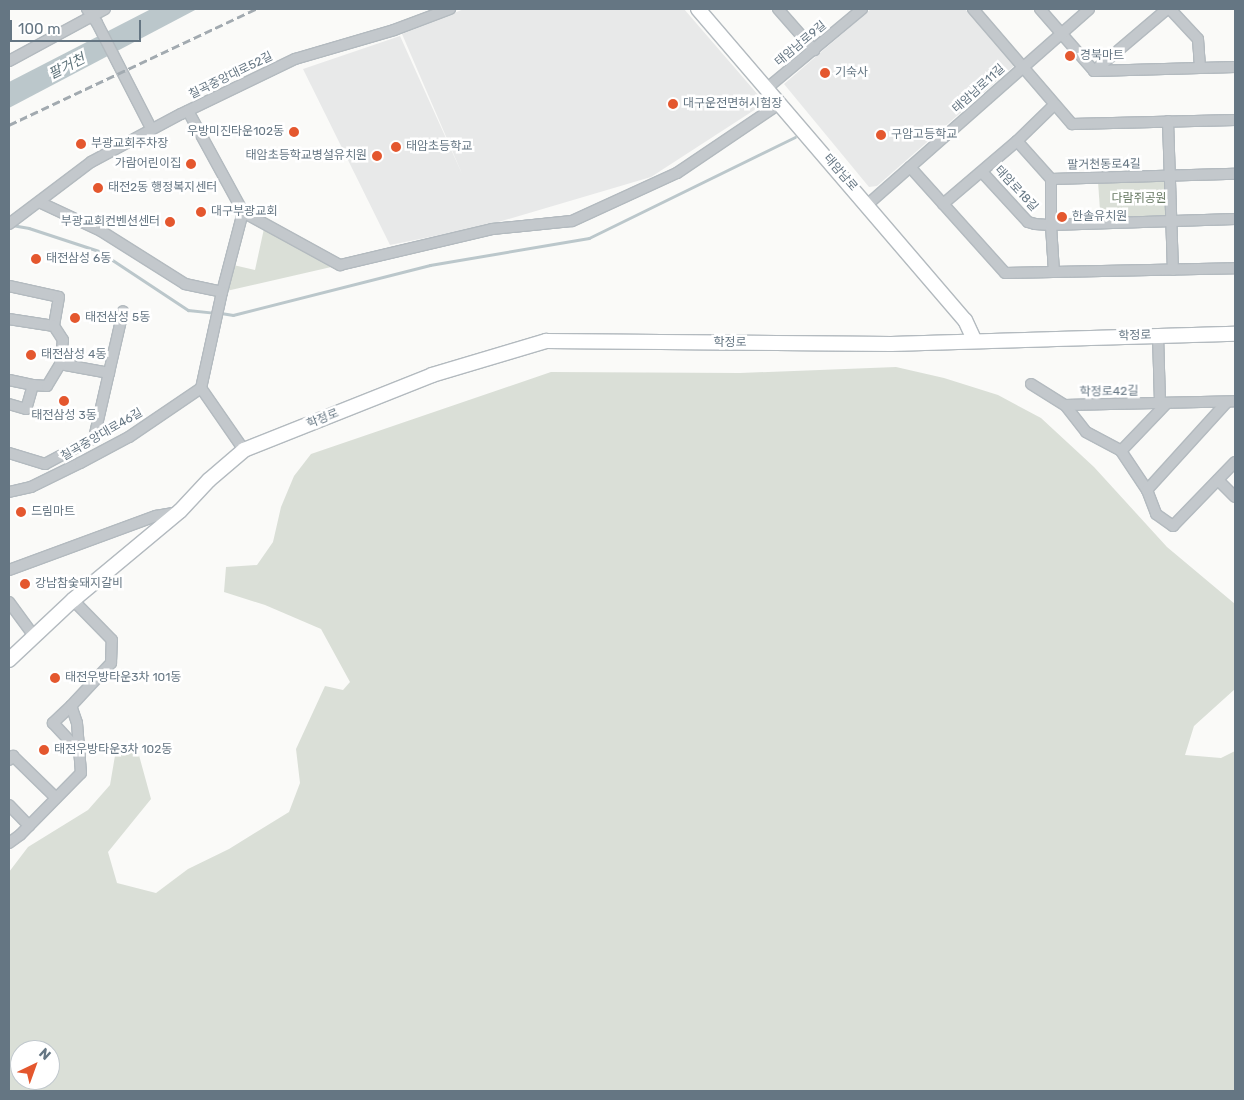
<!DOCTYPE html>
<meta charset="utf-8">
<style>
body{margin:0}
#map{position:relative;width:1244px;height:1100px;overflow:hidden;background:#fafaf8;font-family:Rubik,"Noto Sans KR",sans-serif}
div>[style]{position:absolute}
.built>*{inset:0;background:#e8e9e9}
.green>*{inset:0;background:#dadfd7;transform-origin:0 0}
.water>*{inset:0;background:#bbc7cb}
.stream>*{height:2.5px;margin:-1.25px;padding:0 1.25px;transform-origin:1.25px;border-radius:1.25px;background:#bbc7cb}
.roads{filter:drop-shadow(1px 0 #b3babf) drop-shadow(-1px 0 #b3babf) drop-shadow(0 1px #b3babf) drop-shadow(0 -1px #b3babf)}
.minor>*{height:10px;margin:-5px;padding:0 5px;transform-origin:5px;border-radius:5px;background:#c3c8cc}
.secondary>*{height:14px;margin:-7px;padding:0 7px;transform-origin:7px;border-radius:7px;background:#fff}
.rail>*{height:2.5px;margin-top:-1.25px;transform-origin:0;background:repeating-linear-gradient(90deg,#a2aab0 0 8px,transparent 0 12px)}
.dots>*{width:14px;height:14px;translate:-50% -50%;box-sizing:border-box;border:2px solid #fff;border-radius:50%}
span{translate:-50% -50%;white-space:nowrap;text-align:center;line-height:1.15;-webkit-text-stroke:5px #fff;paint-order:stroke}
.street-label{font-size:12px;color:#657683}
.poi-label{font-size:12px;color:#657683}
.left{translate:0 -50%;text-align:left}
.right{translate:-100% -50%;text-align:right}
.park-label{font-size:12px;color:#687a64}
.water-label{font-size:14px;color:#60757c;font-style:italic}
.frame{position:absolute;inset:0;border:10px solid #657683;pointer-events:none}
.north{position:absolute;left:10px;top:1040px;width:50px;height:50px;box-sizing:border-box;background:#fff;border:1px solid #c1c8cd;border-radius:50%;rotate:42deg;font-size:14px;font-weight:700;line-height:20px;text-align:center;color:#657683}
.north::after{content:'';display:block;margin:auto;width:18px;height:22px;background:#e4572e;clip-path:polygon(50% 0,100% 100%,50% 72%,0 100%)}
.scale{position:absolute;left:10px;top:20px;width:131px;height:22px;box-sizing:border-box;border:2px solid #657683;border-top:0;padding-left:6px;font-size:15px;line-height:18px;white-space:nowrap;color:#657683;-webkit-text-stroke:4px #fff;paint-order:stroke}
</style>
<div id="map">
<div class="built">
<div style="clip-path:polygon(464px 9px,684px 9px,765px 103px,651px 177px,485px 226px,390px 245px,303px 69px,400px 36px,463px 176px,402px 34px)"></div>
<div style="clip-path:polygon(871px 9px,965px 9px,1015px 65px,877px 186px,869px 187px,784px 84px)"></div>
</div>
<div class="green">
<div style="left:1166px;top:179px;width:39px;height:68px;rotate:86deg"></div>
<div style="clip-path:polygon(265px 224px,340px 265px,222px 292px,229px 264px,255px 270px)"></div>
<div style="clip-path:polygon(evenodd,896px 367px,944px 378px,998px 395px,1041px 418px,1094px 467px,1167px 547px,1235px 604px,1235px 689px,1194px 726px,1185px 755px,1221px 758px,1235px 751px,1235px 1091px,9px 1091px,9px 872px,28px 847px,88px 810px,110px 785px,117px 744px,137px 748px,151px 799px,108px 852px,117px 883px,156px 893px,188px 869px,229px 849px,289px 812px,300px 783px,296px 749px,325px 686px,343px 690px,350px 682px,321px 629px,265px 605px,224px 592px,226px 567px,257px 565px,273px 542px,281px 507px,294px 476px,311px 454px,551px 372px,740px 373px,896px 367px,20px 1050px,50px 1050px,50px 1080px,20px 1080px,20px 1050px)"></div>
</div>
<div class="water">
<div style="clip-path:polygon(151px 9px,197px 9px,9px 108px,9px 82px)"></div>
</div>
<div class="stream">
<div style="left:12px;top:225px;width:17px;rotate:10deg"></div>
<div style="left:29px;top:228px;width:74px;rotate:18.2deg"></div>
<div style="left:99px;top:251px;width:107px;rotate:33.5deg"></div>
<div style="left:188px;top:310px;width:27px;rotate:6deg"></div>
<div style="left:221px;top:313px;width:12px;rotate:9deg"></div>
<div style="left:233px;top:315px;width:203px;rotate:-14.2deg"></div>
<div style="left:430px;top:265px;width:161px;rotate:-9.6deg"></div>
<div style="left:589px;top:238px;width:229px;rotate:-26.1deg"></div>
</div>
<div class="roads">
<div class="minor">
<div style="left:87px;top:9px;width:17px;rotate:54deg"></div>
<div style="left:97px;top:23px;width:118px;rotate:62.8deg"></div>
<div style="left:778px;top:9px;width:55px;rotate:48.7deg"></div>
<div style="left:973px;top:9px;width:152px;rotate:49.3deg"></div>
<div style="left:1072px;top:124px;width:163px;rotate:-1.4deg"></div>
<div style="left:1040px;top:9px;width:82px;rotate:48.9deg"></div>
<div style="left:1094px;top:71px;width:96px;rotate:-40.3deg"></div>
<div style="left:1170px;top:9px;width:41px;rotate:47deg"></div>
<div style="left:1198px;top:39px;width:29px;rotate:86deg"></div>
<div style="left:9px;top:61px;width:109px;rotate:-28.4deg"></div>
<div style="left:1094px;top:71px;width:141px;rotate:-1.6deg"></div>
<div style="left:766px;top:89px;width:125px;rotate:-39.8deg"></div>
<div style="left:188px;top:111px;width:115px;rotate:61.4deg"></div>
<div style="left:243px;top:212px;width:83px;rotate:104.7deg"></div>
<div style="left:222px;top:292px;width:98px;rotate:102.3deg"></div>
<div style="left:201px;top:388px;width:75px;rotate:55.3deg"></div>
<div style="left:1168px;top:121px;width:149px;rotate:88.1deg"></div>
<div style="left:1017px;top:141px;width:51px;rotate:48.2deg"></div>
<div style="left:1051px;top:179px;width:184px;rotate:-1.6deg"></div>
<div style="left:910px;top:167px;width:142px;rotate:48.1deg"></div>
<div style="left:1005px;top:273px;width:230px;rotate:-1.2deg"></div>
<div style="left:982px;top:172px;width:68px;rotate:47.4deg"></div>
<div style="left:1028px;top:222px;width:7px;rotate:16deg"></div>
<div style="left:1035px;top:224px;width:16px;rotate:4deg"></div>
<div style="left:1051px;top:225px;width:46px;rotate:-90deg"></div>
<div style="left:39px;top:202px;width:68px;rotate:25.1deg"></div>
<div style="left:101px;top:231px;width:99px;rotate:32.2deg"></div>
<div style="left:185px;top:284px;width:38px;rotate:12deg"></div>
<div style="left:943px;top:204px;width:97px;rotate:-40.4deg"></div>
<div style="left:1017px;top:141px;width:52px;rotate:-44.2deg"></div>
<div style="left:867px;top:205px;width:296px;rotate:-41.4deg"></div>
<div style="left:243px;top:212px;width:111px;rotate:28.7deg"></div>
<div style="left:340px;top:265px;width:156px;rotate:-13.3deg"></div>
<div style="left:492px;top:229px;width:80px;rotate:-5.7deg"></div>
<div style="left:572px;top:221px;width:115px;rotate:-24.6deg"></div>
<div style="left:677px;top:173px;width:123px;rotate:-34.1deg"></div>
<div style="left:9px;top:224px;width:103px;rotate:-37.1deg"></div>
<div style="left:91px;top:162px;width:102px;rotate:-28.1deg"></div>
<div style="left:181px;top:114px;width:127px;rotate:-25.8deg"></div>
<div style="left:295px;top:59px;width:103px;rotate:-16.3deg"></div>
<div style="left:394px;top:30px;width:60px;rotate:-20.6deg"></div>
<div style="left:1054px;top:272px;width:47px;rotate:-93.7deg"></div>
<div style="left:1051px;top:225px;width:184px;rotate:-1.9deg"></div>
<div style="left:9px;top:286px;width:51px;rotate:12.4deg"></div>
<div style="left:59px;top:297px;width:29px;rotate:100deg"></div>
<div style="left:54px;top:326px;width:46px;rotate:-171.2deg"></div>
<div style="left:1158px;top:335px;width:69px;rotate:88.3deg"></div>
<div style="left:60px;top:364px;width:50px;rotate:10.4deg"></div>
<div style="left:9px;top:380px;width:25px;rotate:12deg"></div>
<div style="left:33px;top:385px;width:25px;rotate:106deg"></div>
<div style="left:26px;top:409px;width:18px;rotate:-164deg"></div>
<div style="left:1031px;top:384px;width:40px;rotate:32deg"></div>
<div style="left:1065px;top:405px;width:34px;rotate:52deg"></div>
<div style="left:1086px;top:432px;width:40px;rotate:28deg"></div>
<div style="left:1121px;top:451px;width:47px;rotate:56.3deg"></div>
<div style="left:1147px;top:490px;width:26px;rotate:69deg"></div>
<div style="left:1156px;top:514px;width:21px;rotate:35deg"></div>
<div style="left:1173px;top:526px;width:89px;rotate:-45.9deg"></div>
<div style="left:33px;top:385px;width:14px;rotate:4deg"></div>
<div style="left:47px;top:386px;width:26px;rotate:-59deg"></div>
<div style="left:60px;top:364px;width:24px;rotate:-83deg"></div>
<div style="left:63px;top:340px;width:17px;rotate:-123deg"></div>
<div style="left:1065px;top:405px;width:170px;rotate:-1.3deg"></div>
<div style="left:1121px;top:451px;width:66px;rotate:-46.2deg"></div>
<div style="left:9px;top:453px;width:38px;rotate:17deg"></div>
<div style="left:45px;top:464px;width:55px;rotate:-28deg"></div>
<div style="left:94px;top:438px;width:130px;rotate:-77.1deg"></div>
<div style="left:1218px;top:480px;width:24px;rotate:45deg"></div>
<div style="left:1147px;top:490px;width:119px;rotate:-47.7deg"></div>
<div style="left:9px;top:492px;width:23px;rotate:-13deg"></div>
<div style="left:31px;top:487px;width:55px;rotate:-26.1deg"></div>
<div style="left:80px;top:463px;width:55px;rotate:-28deg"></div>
<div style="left:129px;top:437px;width:87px;rotate:-34.2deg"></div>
<div style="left:9px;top:570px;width:157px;rotate:-20.2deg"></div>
<div style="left:156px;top:516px;width:22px;rotate:-10deg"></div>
<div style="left:9px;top:602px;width:42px;rotate:53.7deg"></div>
<div style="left:71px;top:706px;width:25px;rotate:137deg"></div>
<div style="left:53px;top:723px;width:38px;rotate:47deg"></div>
<div style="left:9px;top:760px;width:6px;rotate:-45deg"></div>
<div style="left:13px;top:756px;width:60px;rotate:44.3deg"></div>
<div style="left:9px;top:805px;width:29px;rotate:46deg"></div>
<div style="left:9px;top:843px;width:14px;rotate:-36deg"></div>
<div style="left:20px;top:835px;width:87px;rotate:-45.5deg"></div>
<div style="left:81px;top:773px;width:50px;rotate:-94.6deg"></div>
<div style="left:77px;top:723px;width:18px;rotate:-109deg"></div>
<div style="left:71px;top:706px;width:59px;rotate:-47.1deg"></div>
<div style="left:111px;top:663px;width:23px;rotate:-88deg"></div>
<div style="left:112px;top:640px;width:56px;rotate:-134.3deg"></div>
</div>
<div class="secondary">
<div style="left:698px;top:9px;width:410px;rotate:49.4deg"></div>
<div style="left:965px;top:320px;width:23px;rotate:65deg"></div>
<div style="left:9px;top:660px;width:88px;rotate:-43.2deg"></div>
<div style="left:73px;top:600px;width:139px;rotate:-39.8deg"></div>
<div style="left:180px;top:511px;width:42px;rotate:-46.9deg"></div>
<div style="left:209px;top:480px;width:46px;rotate:-40.6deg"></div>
<div style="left:244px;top:450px;width:202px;rotate:-21.7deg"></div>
<div style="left:432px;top:375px;width:119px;rotate:-16.6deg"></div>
<div style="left:546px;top:341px;width:345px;rotate:0.5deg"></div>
<div style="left:891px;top:344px;width:344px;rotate:-1.7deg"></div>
</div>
</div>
<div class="rail">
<div style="left:9px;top:125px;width:273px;rotate:-25.2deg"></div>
</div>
<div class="dots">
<div style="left:1070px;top:56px;background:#e4572e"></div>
<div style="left:825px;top:73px;background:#e4572e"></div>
<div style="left:673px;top:104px;background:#e4572e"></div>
<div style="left:294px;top:132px;background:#e4572e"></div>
<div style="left:881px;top:135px;background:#e4572e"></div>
<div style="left:81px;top:144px;background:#e4572e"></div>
<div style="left:396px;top:147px;background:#e4572e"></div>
<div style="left:377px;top:156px;background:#e4572e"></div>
<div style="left:191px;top:164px;background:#e4572e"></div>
<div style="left:98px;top:188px;background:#e4572e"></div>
<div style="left:201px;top:212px;background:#e4572e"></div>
<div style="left:1062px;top:217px;background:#e4572e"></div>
<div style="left:170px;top:222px;background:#e4572e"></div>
<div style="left:36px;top:259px;background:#e4572e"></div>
<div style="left:75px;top:318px;background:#e4572e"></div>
<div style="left:31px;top:355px;background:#e4572e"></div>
<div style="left:64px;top:401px;background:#e4572e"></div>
<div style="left:21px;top:512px;background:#e4572e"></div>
<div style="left:25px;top:584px;background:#e4572e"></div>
<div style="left:55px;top:678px;background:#e4572e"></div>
<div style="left:44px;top:750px;background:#e4572e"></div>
</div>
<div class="street-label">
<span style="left:801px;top:44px;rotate:-40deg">태암남로9길</span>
<span style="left:231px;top:76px;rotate:-26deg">칠곡중앙대로52길</span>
<span style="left:979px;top:89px;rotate:-42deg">태암남로11길</span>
<span style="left:1104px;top:165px;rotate:-1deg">팔거천동로4길</span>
<span style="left:840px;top:173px;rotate:49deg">태암남로</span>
<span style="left:1016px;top:189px;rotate:47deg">태암로18길</span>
<span style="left:1135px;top:336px;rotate:-2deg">학정로</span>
<span style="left:730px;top:343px">학정로</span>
<span style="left:1109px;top:392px;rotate:-1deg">학정로42길</span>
<span style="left:323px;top:419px;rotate:-22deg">학정로</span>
<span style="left:102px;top:435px;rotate:-30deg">칠곡중앙대로46길</span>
</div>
<div class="poi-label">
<span class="left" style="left:1080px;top:56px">경북마트</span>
<span class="left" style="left:835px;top:73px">기숙사</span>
<span class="left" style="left:683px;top:104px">대구운전면허시험장</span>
<span class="right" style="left:284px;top:132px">우방미진타운102동</span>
<span class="left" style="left:891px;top:135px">구암고등학교</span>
<span class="left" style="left:91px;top:144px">부광교회주차장</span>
<span class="left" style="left:406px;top:147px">태암초등학교</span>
<span class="right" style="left:367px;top:156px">태암초등학교병설유치원</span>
<span class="right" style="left:181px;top:164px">가람어린이집</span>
<span class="left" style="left:108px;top:188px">태전2동 행정복지센터</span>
<span class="left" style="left:211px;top:212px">대구부광교회</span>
<span class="left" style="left:1072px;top:217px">한솔유치원</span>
<span class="right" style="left:160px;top:222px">부광교회컨벤션센터</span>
<span class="left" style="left:46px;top:259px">태전삼성 6동</span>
<span class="left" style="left:85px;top:318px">태전삼성 5동</span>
<span class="left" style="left:41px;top:355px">태전삼성 4동</span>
<span style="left:64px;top:416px">태전삼성 3동</span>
<span class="left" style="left:31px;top:512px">드림마트</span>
<span class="left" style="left:35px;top:584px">강남참숯돼지갈비</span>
<span class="left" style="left:65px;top:678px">태전우방타운3차 101동</span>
<span class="left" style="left:54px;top:750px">태전우방타운3차 102동</span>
</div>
<div class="park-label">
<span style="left:1139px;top:199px">다람쥐공원</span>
</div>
<div class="water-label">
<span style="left:67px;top:67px;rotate:-27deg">팔거천</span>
</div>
<div class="frame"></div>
<div class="north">N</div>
<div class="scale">100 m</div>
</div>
